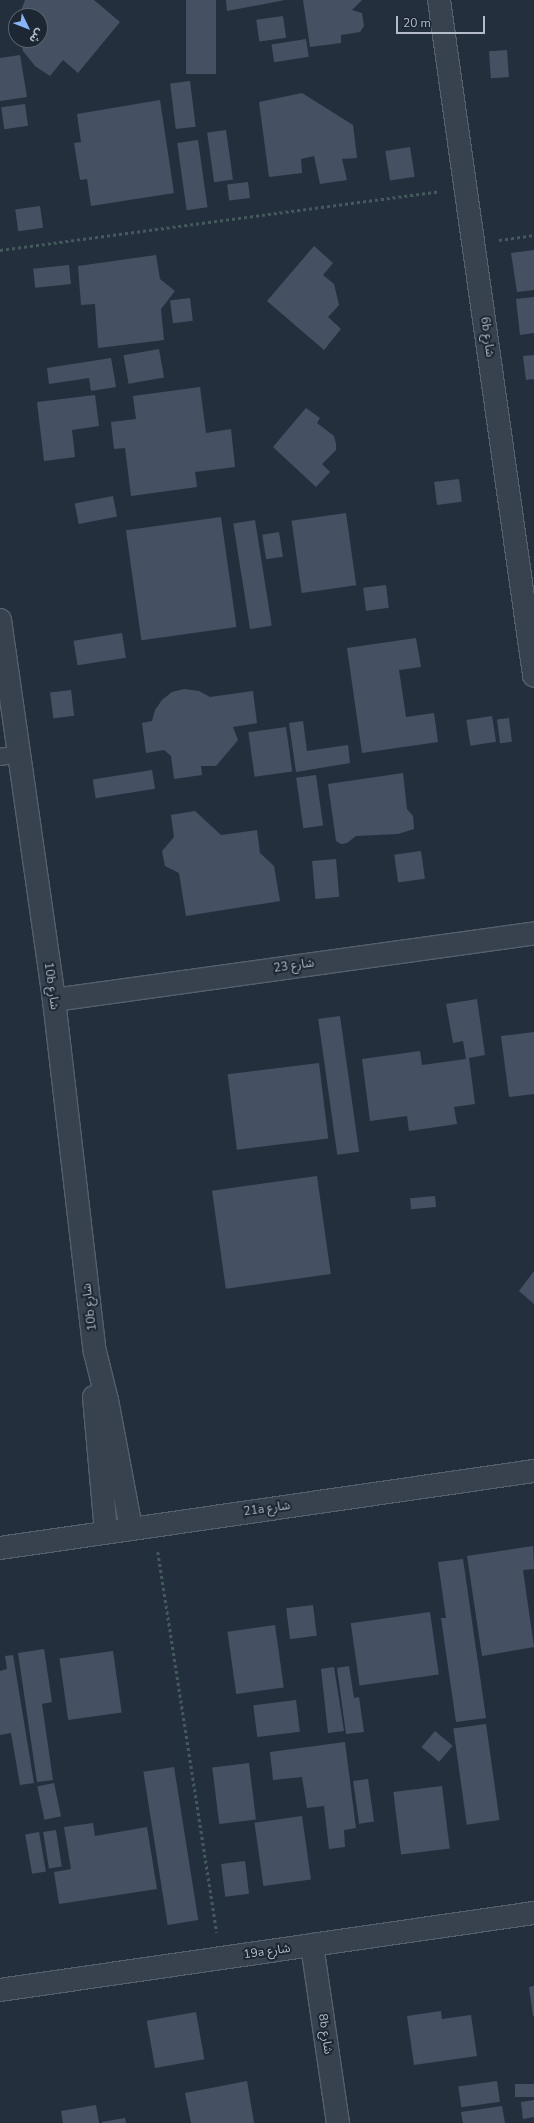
<!DOCTYPE html>
<meta charset="utf-8">
<style>
body{margin:0}
#map{position:relative;width:534px;height:2123px;overflow:hidden;background:#242f3e;font-family:"Nunito Sans","Noto Sans Arabic",sans-serif}
div>[style]{position:absolute}
.building>*{inset:0;background:#455162;transform-origin:0 0}
.path>*{height:2.5px;margin-top:-1.25px;transform-origin:0;background:repeating-linear-gradient(90deg,#44595c 0 3px,transparent 0 6px)}
.roads{filter:drop-shadow(1px 0 #565f6c) drop-shadow(-1px 0 #565f6c) drop-shadow(0 1px #565f6c) drop-shadow(0 -1px #565f6c)}
.service>*{height:16px;margin:-8px;padding:0 8px;transform-origin:8px;border-radius:8px;background:#38414e}
.minor>*{height:22px;margin:-11px;padding:0 11px;transform-origin:11px;border-radius:11px;background:#38414e}
span{translate:-50% -50%;white-space:nowrap;text-align:center;line-height:1.15;-webkit-text-stroke:4px #1d2633;paint-order:stroke}
.street-label{font-size:12px;color:#b4bcc9}
.north{position:absolute;left:8px;top:8px;width:40px;height:40px;box-sizing:border-box;background:#1d2633;border:1px solid #59626f;border-radius:50%;rotate:133deg;font-size:11px;font-weight:700;line-height:16px;text-align:center;color:#b4bcc9}
.north::after{content:'';display:block;margin:auto;width:14px;height:18px;background:#8ab4f8;clip-path:polygon(50% 0,100% 100%,50% 72%,0 100%)}
.scale{position:absolute;left:396px;top:16px;width:89px;height:18px;box-sizing:border-box;border:2px solid #b4bcc9;border-top:0;padding-left:5px;font-size:12px;line-height:14px;white-space:nowrap;color:#b4bcc9;-webkit-text-stroke:3px #1d2633;paint-order:stroke}
</style>
<div id="map">
<div class="building">
<div style="clip-path:polygon(25px 0,94px 0,120px 22px,78px 73px,63px 60px,50px 76px,35px 66px,23px 51px,20px 40px,40px 40px,40px 16px,19px 16px)"></div>
<div style="left:186px;top:0;width:30px;height:74px"></div>
<div style="clip-path:polygon(226px 0,285px 0,227px 11px)"></div>
<div style="clip-path:polygon(303px 0,362px 0,352px 10px,362px 13px,364px 26px,360px 32px,341px 35px,341px 43px,310px 47px)"></div>
<div style="left:283px;top:16px;width:22px;height:27px;rotate:82deg"></div>
<div style="left:306px;top:39px;width:18px;height:35px;rotate:81deg"></div>
<div style="left:507px;top:50px;width:27px;height:18px;rotate:86deg"></div>
<div style="clip-path:polygon(20px 55px,27px 97px,0 101px,0 58px)"></div>
<div style="left:190px;top:81px;width:46px;height:20px;rotate:83deg"></div>
<div style="clip-path:polygon(302px 93px,353px 125px,357px 158px,342px 159px,347px 180px,320px 184px,314px 156px,301px 159px,302px 173px,269px 177px,259px 102px)"></div>
<div style="clip-path:polygon(160px 100px,174px 193px,91px 206px,87px 179px,80px 180px,74px 143px,81px 142px,77px 114px)"></div>
<div style="left:25px;top:104px;width:22px;height:24px;rotate:82deg"></div>
<div style="left:226px;top:130px;width:50px;height:19px;rotate:82deg"></div>
<div style="left:198px;top:140px;width:68px;height:21px;rotate:82deg"></div>
<div style="left:410px;top:147px;width:30px;height:25px;rotate:81deg"></div>
<div style="left:248px;top:182px;width:16px;height:21px;rotate:83deg"></div>
<div style="left:40px;top:206px;width:22px;height:25px;rotate:82deg"></div>
<div style="clip-path:polygon(314px 246px,333px 263px,323px 275px,334px 284px,339px 305px,328px 317px,341px 329px,324px 350px,267px 301px)"></div>
<div style="clip-path:polygon(534px 250px,534px 290px,517px 292px,511px 253px)"></div>
<div style="clip-path:polygon(156px 255px,160px 279px,175px 291px,161px 309px,164px 340px,98px 348px,95px 304px,81px 305px,78px 266px)"></div>
<div style="left:69px;top:265px;width:19px;height:36px;rotate:84deg"></div>
<div style="clip-path:polygon(534px 297px,534px 333px,520px 335px,516px 299px)"></div>
<div style="left:190px;top:298px;width:23px;height:20px;rotate:83deg"></div>
<div style="left:159px;top:349px;width:29px;height:36px;rotate:80deg"></div>
<div style="clip-path:polygon(534px 355px,534px 379px,526px 380px,523px 356px)"></div>
<div style="clip-path:polygon(111px 358px,116px 387px,91px 391px,89px 378px,49px 384px,47px 368px)"></div>
<div style="clip-path:polygon(200px 387px,206px 433px,231px 429px,235px 467px,195px 472px,197px 487px,131px 496px,125px 448px,114px 449px,111px 422px,136px 419px,133px 396px)"></div>
<div style="clip-path:polygon(95px 395px,99px 426px,72px 430px,75px 457px,44px 461px,37px 402px)"></div>
<div style="clip-path:polygon(306px 408px,320px 418px,317px 423px,334px 436px,336px 444px,336px 450px,322px 464px,330px 472px,316px 487px,273px 447px)"></div>
<div style="left:459px;top:479px;width:23px;height:25px;rotate:83deg"></div>
<div style="left:113px;top:496px;width:21px;height:39px;rotate:79deg"></div>
<div style="left:346px;top:513px;width:73px;height:55px;rotate:82deg"></div>
<div style="left:221px;top:517px;width:111px;height:96px;rotate:82deg"></div>
<div style="left:255px;top:520px;width:107px;height:22px;rotate:81deg"></div>
<div style="left:279px;top:532px;width:25px;height:17px;rotate:81deg"></div>
<div style="left:386px;top:585px;width:23px;height:23px;rotate:83deg"></div>
<div style="left:122px;top:633px;width:25px;height:49px;rotate:81deg"></div>
<div style="clip-path:polygon(416px 638px,421px 667px,399px 670px,406px 717px,434px 713px,438px 742px,362px 753px,347px 648px)"></div>
<div style="clip-path:polygon(184px 689px,199px 691px,210px 697px,253px 691px,257px 723px,233px 727px,238px 740px,216px 766px,201px 766px,202px 775px,174px 779px,171px 756px,164px 750px,146px 753px,142px 723px,152px 721px,155px 710px,162px 700px,172px 692px)"></div>
<div style="left:71px;top:690px;width:26px;height:21px;rotate:83deg"></div>
<div style="left:492px;top:716px;width:26px;height:26px;rotate:81deg"></div>
<div style="left:509px;top:718px;width:24px;height:12px;rotate:83deg"></div>
<div style="clip-path:polygon(303px 721px,307px 751px,348px 745px,350px 763px,296px 772px,289px 723px)"></div>
<div style="left:286px;top:727px;width:45px;height:38px;rotate:82deg"></div>
<div style="left:152px;top:770px;width:19px;height:60px;rotate:81deg"></div>
<div style="clip-path:polygon(403px 773px,407px 809px,413px 816px,414px 829px,398px 834px,356px 836px,347px 843px,341px 844px,336px 841px,328px 784px)"></div>
<div style="left:316px;top:775px;width:51px;height:20px;rotate:82deg"></div>
<div style="clip-path:polygon(195px 811px,221px 835px,257px 830px,260px 853px,274px 866px,280px 901px,186px 916px,179px 873px,165px 866px,162px 851px,174px 837px,171px 815px)"></div>
<div style="left:421px;top:851px;width:28px;height:27px;rotate:82deg"></div>
<div style="left:336px;top:859px;width:38px;height:24px;rotate:85deg"></div>
<div style="clip-path:polygon(477px 999px,485px 1055px,469px 1058px,475px 1104px,454px 1107px,457px 1124px,409px 1131px,407px 1116px,370px 1121px,362px 1059px,420px 1051px,422px 1065px,466px 1059px,463px 1041px,453px 1043px,446px 1004px)"></div>
<div style="left:340px;top:1016px;width:137px;height:22px;rotate:82deg"></div>
<div style="clip-path:polygon(534px 1032px,534px 1094px,509px 1097px,501px 1036px)"></div>
<div style="left:319px;top:1063px;width:76px;height:92px;rotate:83deg"></div>
<div style="left:317px;top:1176px;width:99px;height:106px;rotate:82deg"></div>
<div style="left:435px;top:1196px;width:11px;height:25px;rotate:85deg"></div>
<div style="clip-path:polygon(534px 1271px,534px 1304px,519px 1291px)"></div>
<div style="clip-path:polygon(533px 1546px,534px 1569px,523px 1570px,534px 1647px,482px 1656px,467px 1556px)"></div>
<div style="clip-path:polygon(463px 1559px,486px 1718px,456px 1722px,441px 1618px,446px 1618px,438px 1562px)"></div>
<div style="left:313px;top:1605px;width:31px;height:27px;rotate:83deg"></div>
<div style="left:430px;top:1612px;width:63px;height:80px;rotate:82deg"></div>
<div style="left:275px;top:1625px;width:63px;height:48px;rotate:82deg"></div>
<div style="clip-path:polygon(44px 1649px,52px 1702px,42px 1704px,53px 1780px,37px 1782px,18px 1653px)"></div>
<div style="left:113px;top:1651px;width:62px;height:54px;rotate:82deg"></div>
<div style="clip-path:polygon(13px 1655px,34px 1783px,20px 1785px,11px 1733px,0 1735px,0 1671px,7px 1669px,5px 1656px)"></div>
<div style="clip-path:polygon(349px 1666px,354px 1698px,359px 1697px,364px 1732px,346px 1734px,337px 1668px)"></div>
<div style="clip-path:polygon(334px 1667px,344px 1731px,328px 1733px,321px 1669px)"></div>
<div style="left:296px;top:1700px;width:32px;height:43px;rotate:83deg"></div>
<div style="left:486px;top:1724px;width:97px;height:33px;rotate:82deg"></div>
<div style="left:435px;top:1731px;width:23px;height:21px;rotate:40deg"></div>
<div style="clip-path:polygon(345px 1742px,356px 1828px,344px 1830px,345px 1847px,329px 1849px,324px 1806px,307px 1808px,302px 1777px,273px 1780px,270px 1752px)"></div>
<div style="left:249px;top:1763px;width:57px;height:37px;rotate:83deg"></div>
<div style="left:174px;top:1767px;width:155px;height:31px;rotate:81deg"></div>
<div style="left:368px;top:1779px;width:43px;height:15px;rotate:82deg"></div>
<div style="left:54px;top:1783px;width:34px;height:17px;rotate:78deg"></div>
<div style="left:442px;top:1786px;width:63px;height:49px;rotate:83deg"></div>
<div style="left:302px;top:1816px;width:64px;height:48px;rotate:82deg"></div>
<div style="clip-path:polygon(93px 1823px,95px 1836px,147px 1827px,157px 1889px,59px 1904px,54px 1872px,71px 1869px,64px 1827px)"></div>
<div style="left:56px;top:1830px;width:37px;height:13px;rotate:81deg"></div>
<div style="left:39px;top:1832px;width:40px;height:14px;rotate:80deg"></div>
<div style="left:245px;top:1861px;width:33px;height:24px;rotate:83deg"></div>
<div style="clip-path:polygon(534px 1986px,534px 2016px,533px 2016px,529px 1987px)"></div>
<div style="clip-path:polygon(441px 2011px,442px 2019px,471px 2015px,477px 2056px,414px 2065px,407px 2016px)"></div>
<div style="left:196px;top:2012px;width:48px;height:50px;rotate:80deg"></div>
<div style="clip-path:polygon(247px 2081px,254px 2123px,191px 2123px,185px 2093px)"></div>
<div style="left:497px;top:2081px;width:21px;height:39px;rotate:82deg"></div>
<div style="left:534px;top:2084px;width:13px;height:19px;rotate:90deg"></div>
<div style="clip-path:polygon(534px 2100px,534px 2117px,523px 2119px,521px 2102px)"></div>
<div style="clip-path:polygon(96px 2105px,99px 2123px,63px 2123px,61px 2111px)"></div>
<div style="clip-path:polygon(502px 2106px,505px 2123px,463px 2123px,461px 2112px)"></div>
<div style="clip-path:polygon(125px 2118px,126px 2123px,102px 2123px,102px 2122px)"></div>
</div>
<div class="path">
<div style="left:499px;top:240px;width:35px;rotate:-8deg"></div>
<div style="left:0;top:250px;width:444px;rotate:-7.6deg"></div>
<div style="left:158px;top:1552px;width:385px;rotate:81.2deg"></div>
</div>
<div class="roads">
<div class="service">
<div style="left:0;top:757px;width:19px;rotate:-9deg"></div>
</div>
<div class="minor">
<div style="left:439px;top:0;width:682px;rotate:81.99deg"></div>
<div style="left:0;top:620px;width:384px;rotate:81.9deg"></div>
<div style="left:54px;top:1000px;width:354px;rotate:83.4deg"></div>
<div style="left:95px;top:1352px;width:49px;rotate:76deg"></div>
<div style="left:107px;top:1400px;width:130px;rotate:79.4deg"></div>
<div style="left:54px;top:1000px;width:485px;rotate:-7.9deg"></div>
<div style="left:94px;top:1397px;width:136px;rotate:84.9deg"></div>
<div style="left:0;top:1548px;width:540px;rotate:-8.21deg"></div>
<div style="left:312px;top:1945px;width:180px;rotate:81.7deg"></div>
<div style="left:0;top:1990px;width:540px;rotate:-8.21deg"></div>
</div>
</div>
<div class="street-label">
<span style="left:487px;top:337px;rotate:82deg">6b شارع</span>
<span style="left:294px;top:966px;rotate:-8deg">شارع 23</span>
<span style="left:51px;top:986px;rotate:82deg">10b شارع</span>
<span style="left:90px;top:1307px;rotate:-97deg">10b شارع</span>
<span style="left:267px;top:1509px;rotate:-8deg">21a شارع</span>
<span style="left:267px;top:1952px;rotate:-8deg">19a شارع</span>
<span style="left:325px;top:2034px;rotate:82deg">8b شارع</span>
</div>
<div class="north">ش</div>
<div class="scale">20 m</div>
</div>
